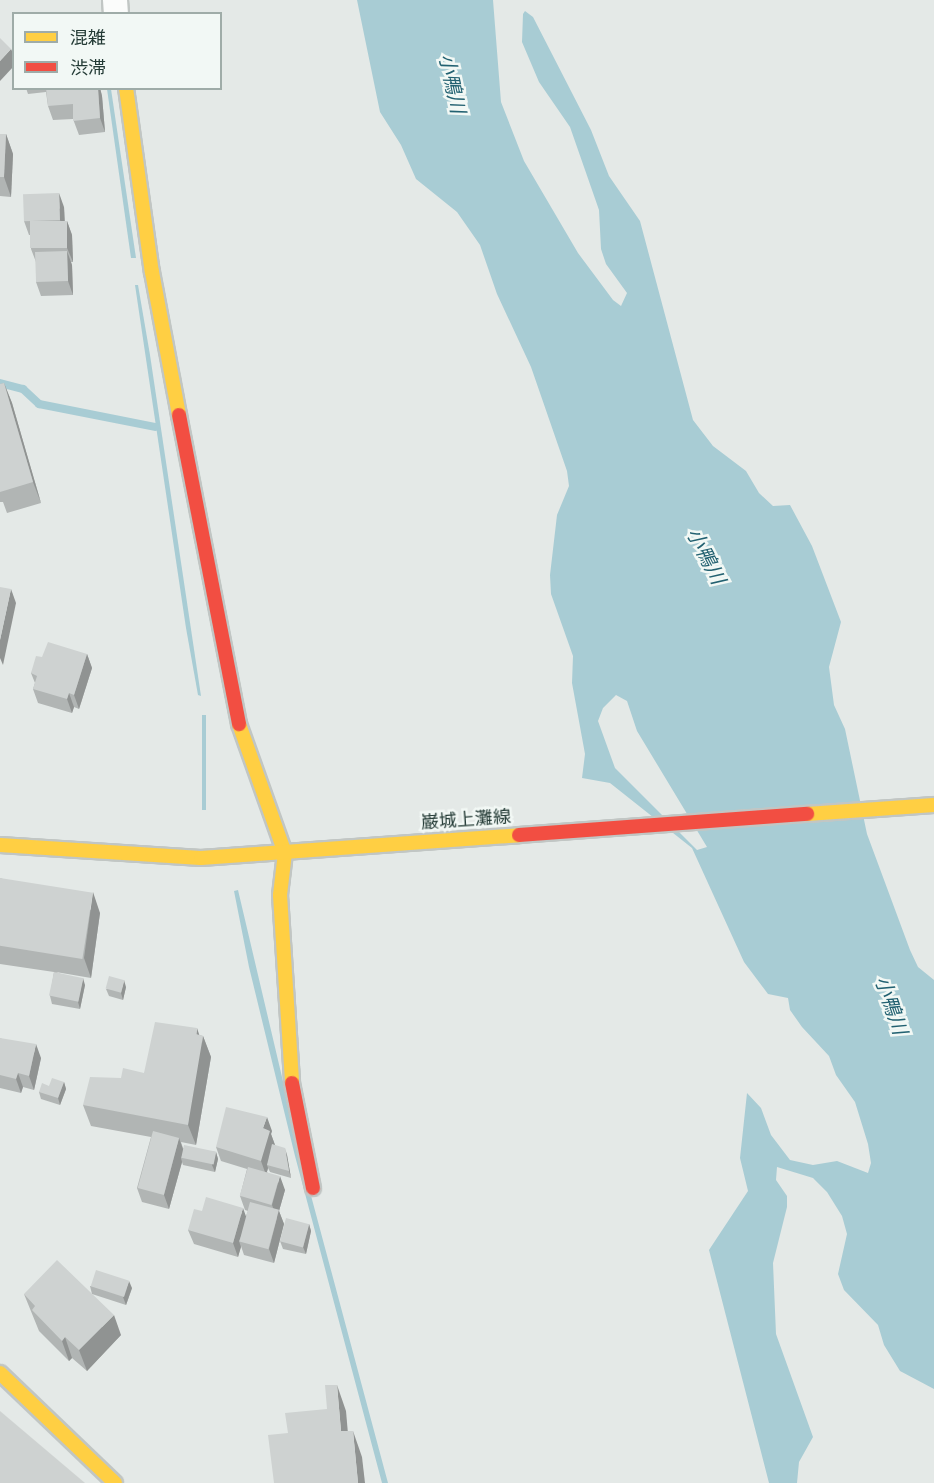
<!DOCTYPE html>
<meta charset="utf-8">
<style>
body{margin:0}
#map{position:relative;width:934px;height:1483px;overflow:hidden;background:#e4e9e7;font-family:Overpass,"Noto Sans JP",sans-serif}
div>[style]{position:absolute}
.water>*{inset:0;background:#a8ccd4;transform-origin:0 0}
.stream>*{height:8px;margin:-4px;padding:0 4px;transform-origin:4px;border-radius:4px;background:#a8ccd4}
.roads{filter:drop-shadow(2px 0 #c1c6c4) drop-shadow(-2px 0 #c1c6c4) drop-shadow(0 2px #c1c6c4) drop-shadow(0 -2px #c1c6c4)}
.street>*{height:24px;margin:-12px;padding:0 12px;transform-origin:12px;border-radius:12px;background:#fbfcfb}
.slow>*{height:14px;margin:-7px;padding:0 7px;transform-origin:7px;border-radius:7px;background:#ffcf43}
.jam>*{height:14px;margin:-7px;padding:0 7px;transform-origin:7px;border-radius:7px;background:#f24e42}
.wall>*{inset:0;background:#b1b5b4}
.shaded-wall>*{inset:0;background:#909392}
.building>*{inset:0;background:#ced2d1;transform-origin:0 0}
span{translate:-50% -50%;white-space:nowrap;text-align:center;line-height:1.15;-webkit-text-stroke:5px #f2f8f5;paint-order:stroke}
.street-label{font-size:18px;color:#233a35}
.water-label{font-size:20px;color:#226171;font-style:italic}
.legend{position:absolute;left:12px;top:12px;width:210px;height:78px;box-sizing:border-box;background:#f2f8f5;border:2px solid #9faca8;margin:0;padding:8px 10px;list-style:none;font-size:18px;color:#233a35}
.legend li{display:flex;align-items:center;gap:12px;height:30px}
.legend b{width:30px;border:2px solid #9faca8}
</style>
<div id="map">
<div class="water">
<div style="clip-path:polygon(evenodd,357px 0,493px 0,501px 102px,524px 161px,578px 253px,613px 300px,621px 306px,627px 293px,606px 264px,601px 249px,599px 210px,570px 127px,539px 82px,522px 42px,523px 14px,525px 11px,533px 17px,591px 130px,609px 176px,640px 221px,693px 420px,713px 446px,746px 471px,759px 493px,773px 506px,790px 505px,812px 546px,841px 622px,829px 667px,834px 705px,845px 729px,867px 834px,910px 950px,918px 967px,934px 980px,934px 1389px,900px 1371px,884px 1345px,878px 1325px,844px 1290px,838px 1274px,847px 1234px,842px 1216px,827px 1192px,813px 1178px,777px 1167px,776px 1180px,787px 1196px,787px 1207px,773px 1263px,776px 1334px,813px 1437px,799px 1462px,797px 1483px,769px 1483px,709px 1250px,748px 1191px,740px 1158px,747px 1093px,761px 1108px,771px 1135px,790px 1160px,813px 1165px,837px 1161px,868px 1173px,871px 1163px,868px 1144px,855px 1102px,836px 1075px,829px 1056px,802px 1027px,790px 1010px,788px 998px,768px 994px,744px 962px,692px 848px,610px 783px,582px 778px,585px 754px,572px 683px,573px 656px,551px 594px,550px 575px,557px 515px,569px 486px,567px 471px,531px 367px,497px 294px,480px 245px,457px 212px,416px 179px,401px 145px,380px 112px,357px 0,616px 695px,627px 701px,637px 731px,707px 847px,697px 850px,615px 768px,598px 721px,603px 708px,616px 695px)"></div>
<div style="clip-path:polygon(107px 89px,111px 89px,136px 258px,131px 258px)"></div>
<div style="clip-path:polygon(135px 285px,138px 285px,150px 355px,201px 696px,198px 695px,186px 628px)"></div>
<div style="left:202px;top:715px;width:4px;height:95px"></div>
<div style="clip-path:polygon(238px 890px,302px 1162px,388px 1483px,382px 1483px,295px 1156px,249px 967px,234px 891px)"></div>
</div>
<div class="stream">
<div style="left:0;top:383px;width:24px;rotate:15deg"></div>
<div style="left:23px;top:389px;width:22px;rotate:43deg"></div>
<div style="left:39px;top:404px;width:118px;rotate:11.2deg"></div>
</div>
<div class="roads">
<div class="street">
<div style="left:115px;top:0;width:14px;rotate:86deg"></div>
</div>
<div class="slow">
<div style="left:126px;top:88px;width:186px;rotate:82deg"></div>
<div style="left:152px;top:272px;width:146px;rotate:79.3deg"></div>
<div style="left:239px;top:724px;width:137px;rotate:70.4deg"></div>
<div style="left:285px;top:853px;width:42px;rotate:96.8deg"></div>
<div style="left:280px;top:895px;width:188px;rotate:86.3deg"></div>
<div style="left:807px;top:814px;width:127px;rotate:-4.1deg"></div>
<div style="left:0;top:845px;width:201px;rotate:3.7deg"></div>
<div style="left:201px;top:858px;width:319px;rotate:-4.1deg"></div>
<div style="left:0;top:1373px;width:159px;rotate:43.7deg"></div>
</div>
<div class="jam">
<div style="left:179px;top:415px;width:315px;rotate:79deg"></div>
<div style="left:519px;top:835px;width:289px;rotate:-4.2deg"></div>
<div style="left:292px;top:1083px;width:107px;rotate:78.7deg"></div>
</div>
</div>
<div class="wall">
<div style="clip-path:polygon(26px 88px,100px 88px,102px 96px,105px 132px,79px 135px,73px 119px,53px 120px,48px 106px,46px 92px,28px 94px)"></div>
<div style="clip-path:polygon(0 134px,6px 134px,13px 154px,11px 197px,0 196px)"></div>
<div style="clip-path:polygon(64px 207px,65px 221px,67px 221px,72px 235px,73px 262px,71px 262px,72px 265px,73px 295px,41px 296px,36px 282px,36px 262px,31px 249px,31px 235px,29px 235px,24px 221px)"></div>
<div style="clip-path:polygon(4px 383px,12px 403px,41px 503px,7px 513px,3px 502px,0 502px,0 384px)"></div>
<div style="clip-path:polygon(87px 654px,92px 668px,79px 709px,74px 707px,72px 713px,38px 703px,33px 689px,35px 683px,31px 673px,42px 657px)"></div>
<div style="clip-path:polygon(0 878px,100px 913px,91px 978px,56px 972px,85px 985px,80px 1009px,52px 1004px,50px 996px,54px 972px,0 964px)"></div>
<div style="clip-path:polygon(126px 987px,123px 1000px,109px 996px,106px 989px)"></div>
<div style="clip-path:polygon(199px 1035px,203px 1036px,211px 1057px,196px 1145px,181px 1142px,183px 1148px,216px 1152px,218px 1159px,215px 1172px,183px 1165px,182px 1162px,169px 1209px,142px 1202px,137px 1188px,151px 1137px,91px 1126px,83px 1105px,121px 1078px,144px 1073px)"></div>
<div style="clip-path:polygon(0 1038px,41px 1058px,34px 1090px,23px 1087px,21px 1093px,0 1088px)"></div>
<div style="clip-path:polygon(64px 1082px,66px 1089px,60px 1105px,41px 1099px,39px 1092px,49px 1086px)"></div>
<div style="clip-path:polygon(272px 1131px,271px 1134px,275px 1145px,287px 1155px,291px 1178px,270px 1172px,268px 1168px,267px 1172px,285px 1190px,279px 1211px,284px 1224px,274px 1263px,244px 1255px,241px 1246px,238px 1257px,194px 1244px,188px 1230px,202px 1211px,246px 1216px,248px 1211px,245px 1210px,240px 1196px,247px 1169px,221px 1161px,216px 1147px)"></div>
<div style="clip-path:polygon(309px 1224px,311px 1231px,306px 1254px,283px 1249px,280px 1241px)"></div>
<div style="clip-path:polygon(90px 1286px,132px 1288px,126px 1305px,92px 1294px)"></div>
<div style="clip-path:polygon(24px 1294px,121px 1335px,87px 1371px,72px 1358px,69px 1361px,39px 1331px)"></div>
</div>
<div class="shaded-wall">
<div style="clip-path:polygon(11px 49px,14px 55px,14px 66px,0 81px,0 61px)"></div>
<div style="clip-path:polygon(98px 88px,100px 88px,102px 96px,105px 132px,100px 118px)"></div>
<div style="clip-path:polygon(6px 134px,13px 154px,11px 197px,4px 177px)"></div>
<div style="clip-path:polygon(59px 193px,64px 207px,65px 234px,60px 220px)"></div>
<div style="clip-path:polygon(67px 221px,72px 235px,73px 262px,67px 248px)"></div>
<div style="clip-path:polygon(67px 251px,72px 265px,73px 295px,68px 281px)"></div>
<div style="clip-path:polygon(4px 383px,12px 403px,41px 503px,33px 482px)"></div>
<div style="clip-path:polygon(11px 589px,16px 603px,3px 665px,0 658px,0 640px)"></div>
<div style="clip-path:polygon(87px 654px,92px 668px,79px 709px,74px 695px)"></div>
<div style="clip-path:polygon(69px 693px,74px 707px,72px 713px,67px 699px)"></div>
<div style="clip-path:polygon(93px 892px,100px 913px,91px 978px,84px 958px)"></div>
<div style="clip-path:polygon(83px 978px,85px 985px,80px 1009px,78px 1002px)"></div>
<div style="clip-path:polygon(124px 980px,126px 987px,123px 1000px,121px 993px)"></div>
<div style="clip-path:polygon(197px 1028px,202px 1043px,203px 1036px,211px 1057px,196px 1145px,188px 1125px)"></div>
<div style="clip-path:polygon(36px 1044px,41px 1058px,34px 1090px,29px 1076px)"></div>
<div style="clip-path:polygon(18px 1073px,23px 1087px,21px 1093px,16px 1079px)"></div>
<div style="clip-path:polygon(64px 1082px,66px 1089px,60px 1105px,58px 1098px)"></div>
<div style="clip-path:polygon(267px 1117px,272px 1131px,271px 1134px,275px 1145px,267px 1165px,268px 1168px,266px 1175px,261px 1161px,263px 1128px)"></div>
<div style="clip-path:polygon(179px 1138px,184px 1152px,181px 1158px,182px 1162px,169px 1209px,164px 1195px)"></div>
<div style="clip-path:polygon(285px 1148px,287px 1155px,291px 1178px,289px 1171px)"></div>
<div style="clip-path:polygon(216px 1152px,218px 1159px,215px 1172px,212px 1165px)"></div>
<div style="clip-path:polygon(280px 1176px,285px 1190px,279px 1211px,284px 1224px,274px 1263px,269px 1249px,277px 1218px,272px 1205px)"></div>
<div style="clip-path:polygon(243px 1208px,248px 1222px,239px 1241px,241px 1247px,238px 1257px,233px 1243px)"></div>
<div style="clip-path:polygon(309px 1224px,311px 1231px,306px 1254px,303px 1247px)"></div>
<div style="clip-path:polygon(129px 1281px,132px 1288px,126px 1305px,123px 1297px)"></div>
<div style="clip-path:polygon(114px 1315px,121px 1335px,87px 1371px,79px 1350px)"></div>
<div style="clip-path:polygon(65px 1337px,72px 1358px,69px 1361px,62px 1341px)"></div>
<div style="clip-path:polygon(337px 1385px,346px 1411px,350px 1457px,341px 1431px)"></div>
<div style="clip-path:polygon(353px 1431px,362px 1457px,365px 1483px,358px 1483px)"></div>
</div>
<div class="building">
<div style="clip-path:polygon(0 38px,11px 49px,0 61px)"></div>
<div style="clip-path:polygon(46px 88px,98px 88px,100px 118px,73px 121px,73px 104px,48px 106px)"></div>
<div style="clip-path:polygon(0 134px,6px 134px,4px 177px,0 177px)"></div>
<div style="left:59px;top:193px;width:27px;height:36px;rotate:88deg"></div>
<div style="left:67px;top:221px;width:27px;height:37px;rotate:90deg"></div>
<div style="left:67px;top:251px;width:30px;height:32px;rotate:88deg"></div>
<div style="clip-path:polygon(4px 383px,33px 482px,0 492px,0 384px)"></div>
<div style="clip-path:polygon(0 587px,11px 589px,0 640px)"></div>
<div style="clip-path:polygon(48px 642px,87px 654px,74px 695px,69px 693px,67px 699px,33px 689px,37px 676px,31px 673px,36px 656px,42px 657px)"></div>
<div style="left:0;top:878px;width:94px;height:67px;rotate:9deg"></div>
<div style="left:54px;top:972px;width:30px;height:24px;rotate:12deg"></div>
<div style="left:109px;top:976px;width:16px;height:13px;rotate:15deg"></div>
<div style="clip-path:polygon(155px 1022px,197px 1028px,196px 1034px,203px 1036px,188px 1125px,83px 1105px,90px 1077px,121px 1078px,123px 1068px,144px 1073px)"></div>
<div style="clip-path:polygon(0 1038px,36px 1044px,29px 1076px,18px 1073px,16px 1079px,0 1075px)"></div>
<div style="clip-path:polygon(52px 1078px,64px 1082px,58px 1098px,39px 1092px,42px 1083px,49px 1086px)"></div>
<div style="clip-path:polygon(226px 1107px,267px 1117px,263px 1128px,270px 1131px,261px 1161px,216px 1147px)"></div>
<div style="left:153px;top:1131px;width:27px;height:59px;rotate:15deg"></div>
<div style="clip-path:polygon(272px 1144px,285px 1148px,289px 1171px,267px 1165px)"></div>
<div style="left:184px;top:1145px;width:33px;height:13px;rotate:12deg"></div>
<div style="left:248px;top:1167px;width:33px;height:30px;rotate:16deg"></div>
<div style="clip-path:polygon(206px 1197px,243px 1208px,233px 1243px,188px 1230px,194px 1209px,202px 1211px)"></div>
<div style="left:250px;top:1202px;width:30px;height:41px;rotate:15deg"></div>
<div style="left:286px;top:1218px;width:24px;height:24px;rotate:15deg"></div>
<div style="clip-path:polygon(57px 1260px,114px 1315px,79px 1350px,65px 1337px,62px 1341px,32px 1310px,35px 1306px,24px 1294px)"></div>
<div style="left:96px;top:1270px;width:35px;height:17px;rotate:18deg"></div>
<div style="clip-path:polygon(325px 1385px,337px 1385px,341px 1431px,353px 1431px,358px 1483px,274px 1483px,268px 1435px,288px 1433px,285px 1413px,327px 1409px)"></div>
<div style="clip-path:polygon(0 1411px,85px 1483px,0 1483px)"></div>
</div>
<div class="street-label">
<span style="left:466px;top:822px;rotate:-4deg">巌城上灘線</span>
</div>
<div class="water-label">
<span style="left:450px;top:84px;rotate:78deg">小鴨川</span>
<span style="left:704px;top:557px;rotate:63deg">小鴨川</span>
<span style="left:889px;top:1006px;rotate:71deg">小鴨川</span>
</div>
<ul class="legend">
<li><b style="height:8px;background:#ffcf43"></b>混雑</li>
<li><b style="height:8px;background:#f24e42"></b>渋滞</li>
</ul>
</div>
